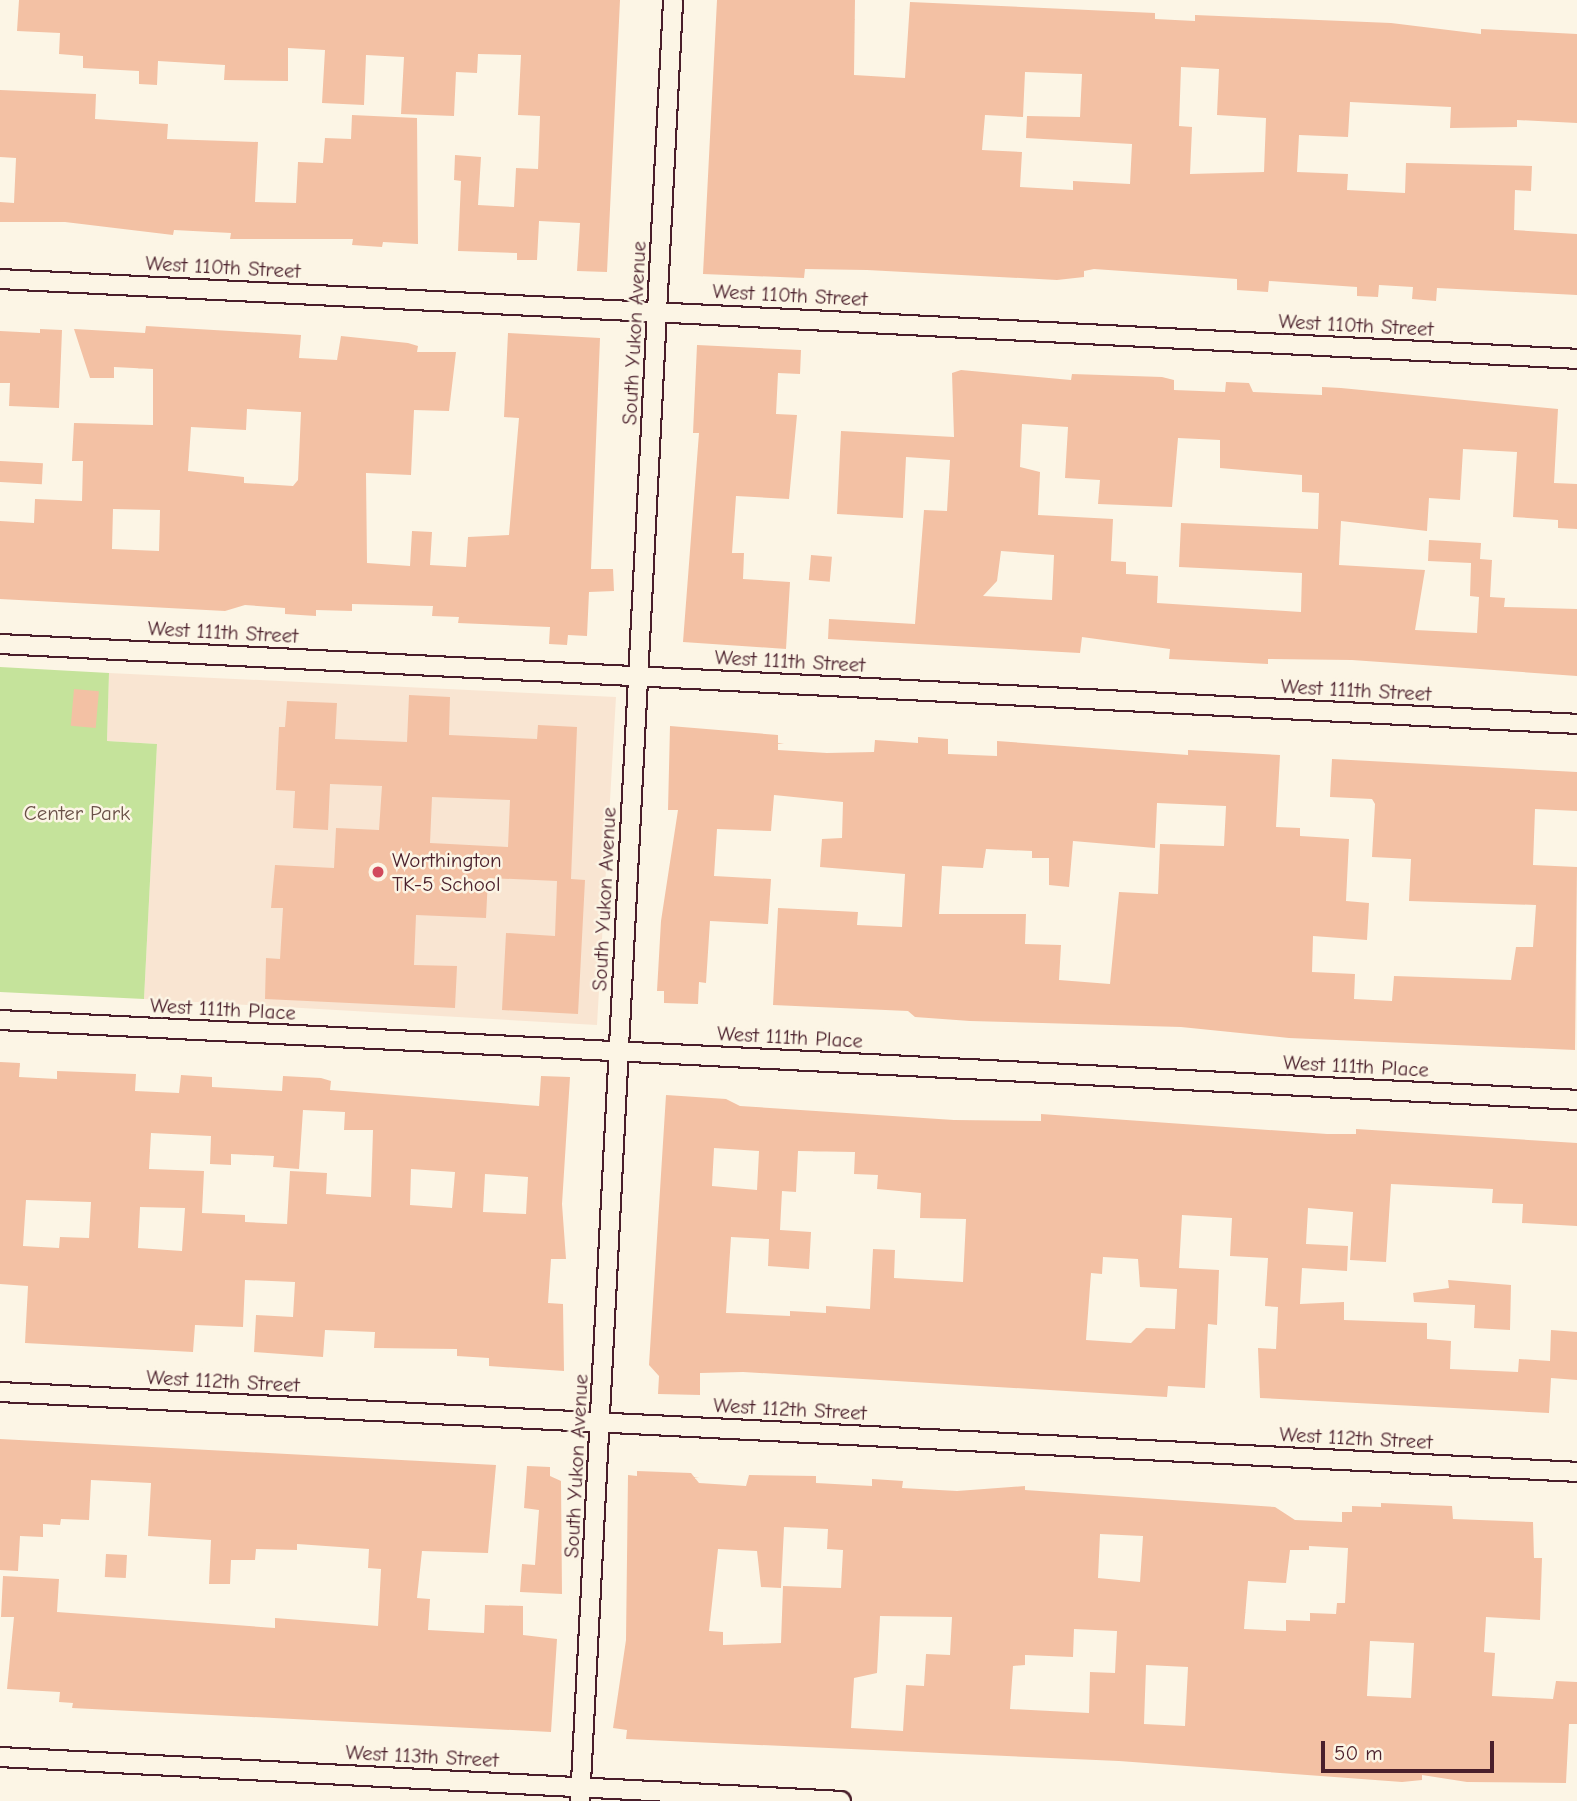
<!DOCTYPE html>
<style>
body{margin:0}
#map{position:relative;width:1577px;height:1801px;overflow:hidden;background:#fcf5e5;font-family:"Comic Neue",sans-serif}
div>[style]{position:absolute}
.built>*{inset:0;background:#f9e5d2}
.green>*{inset:0;background:#c5e39b}
.building>*{inset:0;background:#f3c1a4;transform-origin:0 0}
.roads{filter:drop-shadow(2px 0 #4a1f2b) drop-shadow(-2px 0 #4a1f2b) drop-shadow(0 2px #4a1f2b) drop-shadow(0 -2px #4a1f2b)}
.street>*{height:18px;margin:-9px;padding:0 9px;transform-origin:9px;border-radius:9px;background:#fcf5e5}
.dots>*{width:19px;height:19px;translate:-50% -50%;box-sizing:border-box;border:4px solid #fcf5e5;border-radius:50%}
span{translate:-50% -50%;white-space:nowrap;text-align:center;line-height:1.15;-webkit-text-stroke:5px #fcf5e5;paint-order:stroke}
.street-label{font-size:21px;color:#4a1f2b}
.park-label{font-size:21px;color:#695047}
.poi-label{font-size:21px;color:#4a1f2b}
.left{translate:0 -50%;text-align:left}
.scale{position:absolute;left:1321px;top:1741px;width:173px;height:32px;box-sizing:border-box;border:4px solid #4a1f2b;border-top:0;padding-left:9px;font-size:21px;line-height:24px;white-space:nowrap;color:#4a1f2b;-webkit-text-stroke:5px #fcf5e5;paint-order:stroke}
</style>
<div id="map">
<div class="built">
<div style="clip-path:polygon(109px 673px,616px 697px,597px 1025px,144px 999px,157px 744px,107px 741px)"></div>
</div>
<div class="green">
<div style="clip-path:polygon(0 667px,109px 673px,107px 741px,157px 744px,144px 999px,0 992px)"></div>
</div>
<div class="building">
<div style="clip-path:polygon(19px 0,620px 0,607px 272px,577px 271px,580px 223px,539px 221px,537px 260px,517px 260px,517px 253px,458px 251px,461px 181px,454px 180px,455px 155px,481px 157px,478px 205px,514px 207px,516px 168px,538px 169px,540px 116px,518px 115px,521px 55px,478px 54px,477px 73px,456px 72px,454px 116px,401px 114px,404px 57px,366px 55px,364px 105px,322px 103px,325px 50px,288px 48px,288px 81px,224px 80px,225px 65px,158px 61px,157px 85px,139px 84px,139px 71px,83px 68px,83px 56px,59px 54px,60px 33px,17px 31px)"></div>
<div style="clip-path:polygon(evenodd,717px 0,855px 0,854px 75px,905px 78px,910px 2px,1155px 13px,1155px 19px,1195px 21px,1195px 15px,1391px 23px,1481px 34px,1481px 29px,1577px 34px,1577px 123px,1517px 120px,1517px 127px,1450px 128px,1451px 107px,1350px 102px,1348px 137px,1299px 135px,1297px 172px,1348px 174px,1347px 190px,1405px 193px,1406px 163px,1532px 166px,1531px 191px,1515px 190px,1514px 230px,1577px 234px,1577px 295px,1437px 288px,1436px 301px,1412px 299px,1413px 287px,1379px 285px,1378px 297px,1357px 296px,1357px 287px,1269px 281px,1268px 292px,1237px 290px,1237px 279px,1094px 269px,1084px 271px,1084px 277px,1057px 280px,867px 270px,805px 269px,804px 278px,703px 274px,717px 0,1181px 67px,1219px 69px,1217px 115px,1266px 118px,1264px 172px,1190px 174px,1192px 127px,1179px 126px,1181px 67px,717px 0,1025px 72px,1082px 74px,1080px 117px,1027px 116px,1026px 138px,1132px 144px,1130px 184px,1073px 181px,1073px 190px,1020px 187px,1022px 152px,982px 150px,985px 115px,1023px 117px,1025px 72px)"></div>
<div style="clip-path:polygon(0 90px,96px 94px,95px 119px,168px 124px,167px 139px,258px 142px,255px 202px,296px 203px,298px 162px,323px 163px,325px 138px,351px 139px,352px 115px,417px 118px,418px 244px,383px 242px,382px 247px,352px 245px,353px 239px,230px 239px,231px 233px,174px 230px,173px 235px,65px 222px,0 222px,0 202px,14px 203px,16px 158px,0 157px)"></div>
<div style="clip-path:polygon(evenodd,146px 326px,301px 335px,299px 358px,337px 360px,341px 336px,408px 343px,418px 346px,417px 352px,456px 352px,449px 411px,414px 410px,411px 475px,366px 473px,367px 563px,410px 566px,412px 531px,432px 532px,430px 565px,466px 567px,468px 537px,509px 535px,519px 418px,504px 417px,508px 333px,600px 338px,591px 569px,613px 569px,614px 591px,589px 592px,587px 636px,568px 635px,567px 645px,549px 644px,550px 627px,458px 623px,459px 617px,432px 616px,433px 606px,352px 604px,352px 611px,316px 610px,316px 616px,285px 614px,285px 608px,245px 605px,225px 611px,0 599px,0 521px,34px 523px,35px 499px,82px 501px,83px 461px,72px 461px,74px 423px,153px 425px,153px 369px,114px 367px,114px 378px,90px 378px,74px 329px,145px 333px,146px 326px,247px 409px,301px 412px,298px 480px,293px 486px,244px 483px,244px 477px,188px 471px,191px 427px,246px 430px,247px 409px,146px 326px,113px 509px,160px 510px,159px 551px,112px 549px,113px 509px)"></div>
<div style="clip-path:polygon(40px 329px,62px 330px,59px 408px,9px 406px,10px 383px,0 383px,0 331px,40px 333px)"></div>
<div style="clip-path:polygon(697px 345px,801px 350px,800px 374px,778px 373px,776px 414px,797px 415px,789px 499px,736px 496px,732px 553px,744px 553px,743px 579px,790px 582px,786px 649px,683px 642px,699px 433px,693px 433px)"></div>
<div style="clip-path:polygon(evenodd,961px 370px,1071px 380px,1072px 374px,1162px 377px,1174px 380px,1174px 390px,1225px 392px,1226px 382px,1249px 383px,1253px 392px,1322px 395px,1322px 387px,1341px 388px,1558px 409px,1554px 483px,1577px 484px,1577px 529px,1558px 528px,1558px 520px,1513px 517px,1517px 452px,1463px 449px,1460px 500px,1429px 498px,1427px 531px,1341px 521px,1339px 565px,1425px 570px,1415px 630px,1477px 633px,1479px 597px,1470px 596px,1471px 563px,1428px 561px,1429px 540px,1481px 543px,1480px 559px,1492px 560px,1490px 597px,1505px 598px,1504px 607px,1577px 609px,1577px 676px,1352px 660px,1268px 659px,1268px 664px,1169px 659px,1170px 649px,1082px 637px,1080px 653px,828px 639px,829px 619px,915px 624px,924px 510px,947px 511px,950px 460px,906px 457px,903px 518px,837px 514px,841px 431px,954px 437px,952px 373px,961px 370px,1022px 424px,1068px 427px,1065px 478px,1100px 480px,1098px 504px,1172px 507px,1178px 438px,1220px 440px,1220px 468px,1302px 475px,1302px 492px,1319px 493px,1318px 529px,1181px 523px,1179px 567px,1302px 573px,1301px 612px,1157px 603px,1158px 576px,1126px 574px,1126px 562px,1111px 561px,1113px 519px,1038px 515px,1040px 472px,1020px 467px,1022px 424px,961px 370px,1001px 551px,1054px 555px,1052px 600px,983px 596px,997px 581px,1001px 551px)"></div>
<div style="left:0;top:461px;width:43px;height:21px;rotate:3deg"></div>
<div style="left:811px;top:555px;width:21px;height:25px;rotate:5deg"></div>
<div style="left:74px;top:689px;width:25px;height:37px;rotate:5deg"></div>
<div style="clip-path:polygon(evenodd,409px 695px,450px 697px,449px 735px,537px 739px,538px 725px,577px 727px,571px 879px,585px 880px,578px 1014px,502px 1010px,506px 933px,555px 936px,557px 881px,488px 878px,486px 918px,416px 915px,414px 965px,457px 966px,455px 1008px,265px 999px,266px 958px,280px 959px,283px 908px,271px 908px,275px 865px,334px 868px,336px 828px,379px 830px,382px 786px,330px 784px,328px 830px,293px 828px,295px 791px,276px 790px,279px 727px,285px 727px,287px 701px,337px 703px,335px 739px,407px 742px,409px 695px,432px 797px,510px 800px,508px 847px,430px 843px,432px 797px)"></div>
<div style="clip-path:polygon(evenodd,670px 726px,778px 735px,778px 750px,827px 753px,874px 752px,875px 740px,918px 743px,918px 737px,948px 739px,948px 754px,997px 756px,997px 741px,1188px 755px,1188px 750px,1280px 755px,1276px 827px,1300px 828px,1300px 836px,1349px 839px,1346px 901px,1369px 903px,1367px 940px,1313px 936px,1312px 972px,1355px 974px,1354px 999px,1392px 1001px,1394px 976px,1511px 980px,1516px 947px,1533px 947px,1536px 905px,1409px 901px,1411px 859px,1372px 857px,1375px 804px,1372px 799px,1330px 797px,1332px 759px,1577px 772px,1577px 811px,1535px 809px,1533px 865px,1577px 867px,1575px 1050px,1289px 1038px,1181px 1027px,970px 1021px,915px 1017px,908px 1011px,773px 1005px,778px 908px,858px 912px,857px 925px,902px 927px,905px 874px,820px 867px,822px 839px,842px 838px,843px 802px,774px 795px,771px 831px,717px 829px,714px 876px,771px 879px,768px 924px,710px 921px,706px 983px,699px 982px,698px 1004px,664px 1003px,664px 991px,657px 991px,661px 921px,678px 810px,668px 810px,670px 726px,1157px 803px,1226px 806px,1224px 846px,1160px 844px,1158px 894px,1119px 892px,1110px 984px,1059px 980px,1061px 945px,1025px 944px,1026px 914px,939px 914px,942px 866px,983px 868px,986px 849px,1032px 851px,1032px 858px,1049px 858px,1049px 885px,1069px 887px,1073px 841px,1155px 848px,1157px 803px)"></div>
<div style="clip-path:polygon(evenodd,0 1062px,20px 1063px,19px 1077px,57px 1079px,57px 1071px,136px 1074px,135px 1091px,179px 1093px,181px 1075px,212px 1077px,212px 1087px,282px 1091px,283px 1076px,321px 1078px,331px 1081px,330px 1090px,539px 1106px,541px 1076px,570px 1077px,562px 1204px,566px 1259px,551px 1259px,548px 1303px,563px 1304px,564px 1371px,489px 1366px,489px 1358px,457px 1356px,457px 1349px,374px 1348px,375px 1332px,325px 1330px,323px 1357px,254px 1352px,256px 1315px,293px 1317px,295px 1282px,245px 1280px,243px 1327px,195px 1325px,193px 1352px,25px 1343px,28px 1286px,0 1284px,0 1062px,303px 1110px,345px 1112px,344px 1130px,373px 1130px,371px 1197px,326px 1194px,327px 1173px,290px 1171px,287px 1224px,245px 1222px,245px 1215px,202px 1213px,204px 1171px,149px 1169px,151px 1133px,211px 1136px,210px 1164px,231px 1165px,231px 1154px,274px 1156px,273px 1167px,299px 1169px,303px 1110px,0 1062px,411px 1169px,455px 1172px,452px 1208px,410px 1205px,411px 1169px,0 1062px,485px 1174px,528px 1177px,526px 1214px,483px 1212px,485px 1174px,0 1062px,26px 1200px,91px 1202px,89px 1238px,60px 1237px,59px 1248px,23px 1246px,26px 1200px,0 1062px,140px 1207px,185px 1208px,182px 1251px,138px 1248px,140px 1207px)"></div>
<div style="clip-path:polygon(evenodd,666px 1095px,726px 1099px,740px 1106px,954px 1120px,1041px 1121px,1041px 1114px,1327px 1134px,1356px 1134px,1356px 1129px,1577px 1143px,1577px 1226px,1522px 1223px,1523px 1204px,1492px 1203px,1493px 1189px,1391px 1184px,1386px 1262px,1350px 1260px,1353px 1212px,1308px 1208px,1306px 1244px,1348px 1246px,1347px 1271px,1302px 1268px,1300px 1304px,1344px 1302px,1344px 1320px,1427px 1323px,1427px 1339px,1451px 1341px,1450px 1369px,1518px 1372px,1519px 1359px,1550px 1361px,1551px 1330px,1577px 1332px,1577px 1380px,1551px 1378px,1549px 1413px,1260px 1398px,1258px 1348px,1276px 1349px,1278px 1307px,1265px 1306px,1268px 1258px,1230px 1256px,1232px 1218px,1182px 1215px,1179px 1268px,1219px 1270px,1217px 1325px,1208px 1324px,1205px 1388px,1168px 1386px,1167px 1397px,743px 1372px,700px 1373px,700px 1395px,658px 1394px,659px 1376px,649px 1365px,666px 1095px,714px 1148px,759px 1151px,757px 1190px,712px 1186px,714px 1148px,666px 1095px,798px 1151px,855px 1152px,854px 1174px,878px 1175px,877px 1189px,921px 1193px,920px 1218px,966px 1219px,963px 1282px,894px 1278px,895px 1250px,873px 1249px,870px 1309px,826px 1306px,826px 1313px,790px 1311px,790px 1316px,726px 1313px,731px 1237px,769px 1239px,768px 1266px,809px 1269px,811px 1232px,780px 1230px,782px 1191px,796px 1192px,798px 1151px,666px 1095px,1103px 1257px,1138px 1259px,1140px 1287px,1177px 1289px,1175px 1329px,1146px 1328px,1131px 1343px,1086px 1340px,1091px 1273px,1102px 1274px,1103px 1257px)"></div>
<div style="clip-path:polygon(1448px 1280px,1511px 1285px,1510px 1330px,1474px 1328px,1475px 1305px,1414px 1302px,1413px 1293px,1449px 1288px)"></div>
<div style="clip-path:polygon(0 1439px,496px 1465px,488px 1553px,422px 1551px,417px 1598px,430px 1599px,428px 1630px,484px 1633px,485px 1605px,523px 1606px,523px 1635px,557px 1639px,551px 1732px,72px 1708px,73px 1703px,59px 1702px,60px 1692px,7px 1689px,14px 1617px,1px 1617px,3px 1576px,59px 1579px,57px 1612px,275px 1628px,275px 1618px,378px 1626px,381px 1569px,368px 1568px,369px 1549px,297px 1544px,297px 1550px,256px 1549px,255px 1560px,231px 1560px,230px 1584px,209px 1584px,211px 1540px,148px 1536px,151px 1483px,91px 1480px,89px 1520px,61px 1519px,60px 1525px,43px 1524px,43px 1537px,20px 1536px,18px 1571px,0 1570px)"></div>
<div style="clip-path:polygon(527px 1466px,550px 1467px,550px 1476px,561px 1481px,562px 1594px,520px 1592px,522px 1564px,535px 1565px,539px 1510px,524px 1508px)"></div>
<div style="clip-path:polygon(evenodd,637px 1471px,691px 1473px,699px 1483px,746px 1486px,749px 1475px,816px 1476px,816px 1483px,872px 1486px,872px 1479px,903px 1481px,902px 1488px,957px 1491px,1025px 1486px,1025px 1490px,1275px 1507px,1295px 1520px,1342px 1522px,1342px 1512px,1352px 1512px,1352px 1506px,1381px 1507px,1381px 1503px,1452px 1506px,1453px 1519px,1533px 1522px,1534px 1558px,1542px 1558px,1540px 1620px,1486px 1617px,1484px 1652px,1495px 1653px,1492px 1696px,1553px 1699px,1556px 1681px,1577px 1682px,1577px 1724px,1569px 1724px,1566px 1783px,1467px 1782px,1422px 1775px,1422px 1780px,1402px 1782px,1119px 1761px,626px 1739px,627px 1730px,613px 1728px,626px 1640px,628px 1475px,637px 1476px,637px 1471px,784px 1527px,828px 1529px,827px 1549px,843px 1550px,841px 1588px,783px 1586px,781px 1643px,723px 1645px,723px 1632px,709px 1631px,718px 1549px,757px 1551px,761px 1587px,781px 1588px,784px 1527px,637px 1471px,1100px 1534px,1143px 1536px,1140px 1582px,1098px 1578px,1100px 1534px,637px 1471px,1309px 1546px,1348px 1548px,1345px 1603px,1337px 1603px,1336px 1614px,1310px 1613px,1310px 1621px,1286px 1620px,1286px 1631px,1244px 1629px,1248px 1581px,1286px 1583px,1290px 1550px,1309px 1550px,1309px 1546px,637px 1471px,880px 1616px,952px 1617px,950px 1655px,926px 1654px,924px 1686px,906px 1685px,903px 1731px,851px 1728px,854px 1678px,877px 1673px,880px 1616px,637px 1471px,1074px 1629px,1117px 1631px,1115px 1673px,1090px 1672px,1089px 1713px,1010px 1709px,1013px 1666px,1025px 1665px,1025px 1655px,1073px 1657px,1074px 1629px,637px 1471px,1370px 1641px,1414px 1643px,1411px 1698px,1367px 1696px,1370px 1641px,637px 1471px,1146px 1665px,1188px 1667px,1185px 1726px,1144px 1724px,1146px 1665px)"></div>
<div style="left:106px;top:1554px;width:21px;height:23px;rotate:3deg"></div>
</div>
<div class="roads">
<div class="street">
<div style="left:0;top:279px;width:1579px;rotate:2.9deg"></div>
<div style="left:0;top:644px;width:1579px;rotate:2.9deg"></div>
<div style="left:0;top:1020px;width:1579px;rotate:2.9deg"></div>
<div style="left:0;top:1392px;width:1579px;rotate:2.9deg"></div>
<div style="left:0;top:1757px;width:842px;rotate:2.99deg"></div>
<div style="left:580px;top:1801px;width:1803px;rotate:-87.04deg"></div>
</div>
</div>
<div class="dots">
<div style="left:378px;top:872px;background:#d1495b"></div>
</div>
<div class="street-label">
<span style="left:223px;top:267px;rotate:3deg">West 110th Street</span>
<span style="left:790px;top:295px;rotate:3deg">West 110th Street</span>
<span style="left:1356px;top:325px;rotate:3deg">West 110th Street</span>
<span style="left:634px;top:333px;rotate:-87deg">South Yukon Avenue</span>
<span style="left:223px;top:632px;rotate:3deg">West 111th Street</span>
<span style="left:790px;top:661px;rotate:3deg">West 111th Street</span>
<span style="left:1356px;top:690px;rotate:3deg">West 111th Street</span>
<span style="left:604px;top:899px;rotate:-87deg">South Yukon Avenue</span>
<span style="left:223px;top:1009px;rotate:3deg">West 111th Place</span>
<span style="left:790px;top:1037px;rotate:3deg">West 111th Place</span>
<span style="left:1356px;top:1066px;rotate:3deg">West 111th Place</span>
<span style="left:223px;top:1381px;rotate:3deg">West 112th Street</span>
<span style="left:790px;top:1409px;rotate:3deg">West 112th Street</span>
<span style="left:1356px;top:1438px;rotate:3deg">West 112th Street</span>
<span style="left:576px;top:1466px;rotate:-87deg">South Yukon Avenue</span>
<span style="left:422px;top:1756px;rotate:3deg">West 113th Street</span>
</div>
<div class="park-label">
<span style="left:77px;top:813px">Center Park</span>
</div>
<div class="poi-label">
<span class="left" style="left:392px;top:872px">Worthington<br>TK-5 School</span>
</div>
<div class="scale">50 m</div>
</div>
